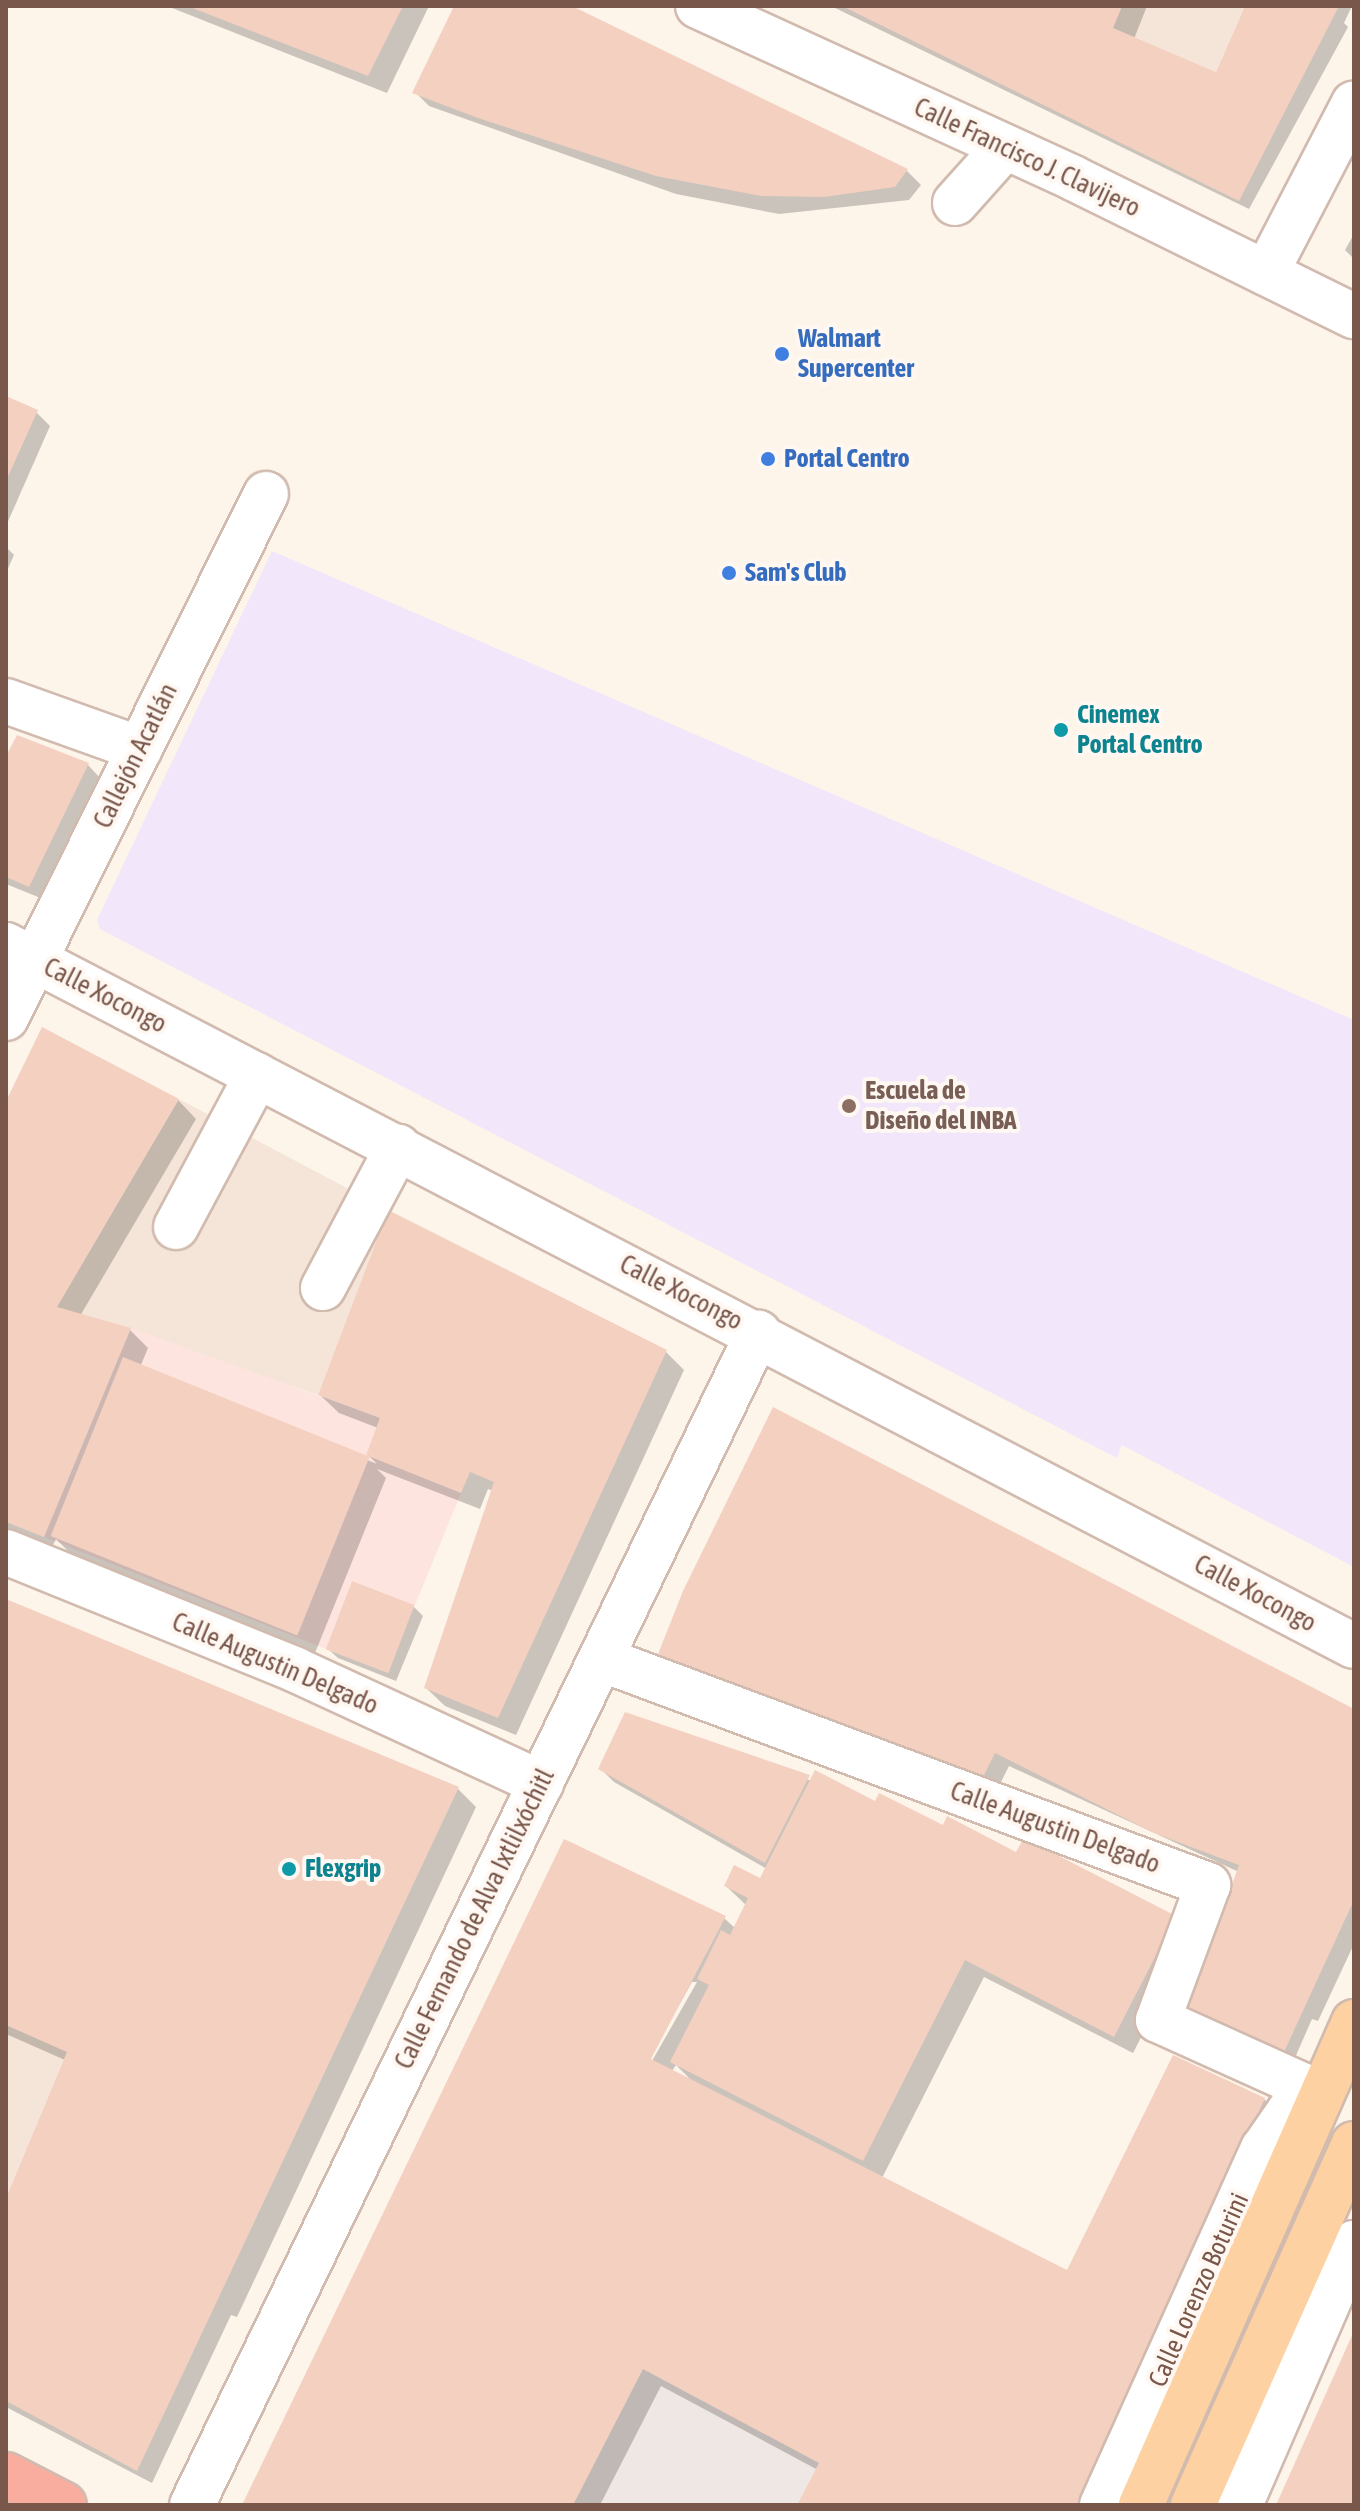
<!DOCTYPE html>
<meta charset="utf-8">
<style>
body{margin:0}
#map{position:relative;width:1360px;height:2511px;overflow:hidden;background:#fdf4ea;font-family:"Asap Condensed",sans-serif}
div>[style]{position:absolute}
.residential>*{inset:0;background:#f5e5d8}
.commercial>*{inset:0;background:#fee4de}
.industrial>*{inset:0;background:#efe7e3}
.education>*{inset:0;background:#f1e6fa}
.shadow>*{inset:0;background:#0003}
.building>*{inset:0;background:#f4d0c1;transform-origin:0 0}
.roads{filter:drop-shadow(2px 0 #d1baae) drop-shadow(-2px 0 #d1baae) drop-shadow(0 2px #d1baae) drop-shadow(0 -2px #d1baae)}
.minor>*{height:44px;margin:-22px;padding:0 22px;transform-origin:22px;border-radius:22px;background:#fff}
.major>*{height:44px;margin:-22px;padding:0 22px;transform-origin:22px;border-radius:22px;background:#fdd1a1}
.highway>*{height:44px;margin:-22px;padding:0 22px;transform-origin:22px;border-radius:22px;background:#f9ad9f}
.dots>*{width:22px;height:22px;translate:-50% -50%;box-sizing:border-box;border:4px solid #fff8f2;border-radius:50%}
span{translate:-50% -50%;white-space:nowrap;text-align:center;line-height:1.15;-webkit-text-stroke:8px #fff8f2;paint-order:stroke}
.street-label{font-size:26px;color:#7a574b}
.shop-label{font-size:26px;color:#366cbe;font-weight:700}
.left{translate:0 -50%;text-align:left}
.culture-label{font-size:26px;color:#0d838f;font-weight:700}
.education-label{font-size:26px;color:#785e54;font-weight:700}
.frame{position:absolute;inset:0;border:8px solid #7a574b;pointer-events:none}
</style>
<div id="map">
<div class="residential">
<div style="clip-path:polygon(1122px 6px,1245px 6px,1216px 72px,1113px 28px)"></div>
<div style="clip-path:polygon(179px 1099px,388px 1210px,318px 1395px,57px 1307px)"></div>
<div style="clip-path:polygon(6px 2025px,67px 2052px,6px 2198px)"></div>
</div>
<div class="commercial">
<div style="clip-path:polygon(131px 1328px,380px 1418px,366px 1455px,461px 1493px,415px 1605px,352px 1581px,326px 1649px,44px 1537px)"></div>
</div>
<div class="industrial">
<div style="clip-path:polygon(643px 2369px,819px 2463px,797px 2505px,573px 2505px)"></div>
</div>
<div class="education">
<div style="clip-path:polygon(272px 551px,1354px 1020px,1354px 1567px,1122px 1445px,1117px 1458px,100px 929px,97px 920px)"></div>
</div>
<div class="shadow">
<div style="clip-path:polygon(167px 6px,429px 6px,387px 93px)"></div>
<div style="clip-path:polygon(457px 6px,566px 6px,907px 171px,921px 185px,909px 200px,779px 214px,676px 194px,429px 106px,415px 92px)"></div>
<div style="clip-path:polygon(831px 6px,1147px 6px,1134px 39px,1217px 74px,1247px 6px,1352px 6px,1344px 23px,1348px 27px,1249px 209px)"></div>
<div style="clip-path:polygon(1354px 234px,1354px 259px,1345px 250px)"></div>
<div style="clip-path:polygon(6px 398px,36px 412px,50px 426px,6px 526px)"></div>
<div style="clip-path:polygon(6px 547px,14px 555px,6px 573px)"></div>
<div style="clip-path:polygon(6px 761px,88px 765px,101px 779px,43px 899px,6px 884px)"></div>
<div style="clip-path:polygon(178px 1100px,196px 1119px,80px 1316px,130px 1330px,148px 1348px,140px 1367px,377px 1464px,368px 1455px,378px 1428px,339px 1413px,320px 1395px,389px 1212px,666px 1352px,684px 1370px,516px 1735px,445px 1706px,426px 1688px,493px 1491px,488px 1489px,480px 1509px,377px 1469px,386px 1478px,315px 1653px,71px 1554px,56px 1539px,53px 1545px,6px 1531px,6px 1106px)"></div>
<div style="clip-path:polygon(6px 1601px,458px 1789px,476px 1807px,237px 2317px,231px 2315px,152px 2483px,6px 2407px,6px 2203px,65px 2060px,6px 2034px)"></div>
<div style="clip-path:polygon(414px 1607px,423px 1616px,396px 1681px,338px 1658px,328px 1649px)"></div>
<div style="clip-path:polygon(660px 1654px,1354px 1711px,1354px 1944px,1318px 2021px,1312px 2019px,1294px 2060px,1189px 2009px,1239px 1872px,1009px 1766px,995px 1794px,678px 1672px)"></div>
<div style="clip-path:polygon(evenodd,626px 1714px,1017px 1855px,1193px 1936px,1133px 2053px,984px 1977px,882px 2178px,1068px 2272px,1264px 2099px,1282px 2118px,1105px 2505px,800px 2505px,818px 2470px,661px 2386px,600px 2505px,245px 2505px,724px 1918px,735px 1928px,746px 1905px,726px 1886px,761px 1881px,767px 1869px,614px 1782px,600px 1768px,626px 1714px,692px 1982px,697px 1982px,648px 2068px,645px 2066px,692px 1982px,626px 1714px,676px 2065px,691px 2080px,672px 2071px,676px 2065px)"></div>
</div>
<div class="building">
<div style="clip-path:polygon(187px 6px,403px 6px,368px 76px)"></div>
<div style="clip-path:polygon(454px 6px,572px 6px,908px 169px,895px 187px,824px 197px,761px 196px,656px 176px,478px 118px,412px 93px)"></div>
<div style="clip-path:polygon(842px 6px,1122px 6px,1113px 28px,1216px 72px,1245px 6px,1339px 6px,1239px 201px)"></div>
<div style="clip-path:polygon(6px 396px,38px 410px,6px 481px)"></div>
<div style="clip-path:polygon(17px 735px,89px 763px,29px 887px,6px 877px,6px 756px)"></div>
<div style="clip-path:polygon(42px 1027px,179px 1099px,57px 1307px,131px 1328px,44px 1537px,6px 1522px,6px 1101px)"></div>
<div style="clip-path:polygon(388px 1210px,667px 1350px,498px 1718px,424px 1688px,494px 1482px,470px 1472px,461px 1493px,366px 1455px,380px 1418px,318px 1395px)"></div>
<div style="left:123px;top:1357px;width:266px;height:193px;rotate:22deg"></div>
<div style="clip-path:polygon(773px 1407px,1354px 1709px,1354px 1900px,1284px 2052px,1187px 2010px,1239px 1865px,1154px 1833px,995px 1753px,981px 1781px,658px 1654px,683px 1591px)"></div>
<div style="left:352px;top:1581px;width:67px;height:73px;rotate:21deg"></div>
<div style="clip-path:polygon(6px 1599px,459px 1787px,137px 2471px,6px 2401px,6px 2198px,67px 2052px,6px 2025px)"></div>
<div style="clip-path:polygon(625px 1712px,810px 1775px,765px 1863px,598px 1769px)"></div>
<div style="clip-path:polygon(815px 1770px,875px 1801px,879px 1793px,943px 1825px,947px 1816px,1016px 1852px,1024px 1838px,1176px 1916px,1114px 2037px,965px 1960px,863px 2161px,670px 2062px,709px 1985px,697px 1979px,721px 1930px,730px 1935px,748px 1898px,724px 1886px,734px 1865px,760px 1878px)"></div>
<div style="clip-path:polygon(564px 1839px,726px 1916px,651px 2059px,1067px 2270px,1173px 2055px,1265px 2098px,1079px 2505px,797px 2505px,819px 2463px,643px 2369px,573px 2505px,242px 2505px)"></div>
<div style="clip-path:polygon(1354px 2331px,1354px 2505px,1276px 2505px,1332px 2380px)"></div>
</div>
<div class="roads">
<div class="minor">
<div style="left:698px;top:6px;width:413px;rotate:24.6deg"></div>
<div style="left:1073px;top:178px;width:313px;rotate:26.2deg"></div>
<div style="left:955px;top:203px;width:75px;rotate:-48.2deg"></div>
<div style="left:1266px;top:273px;width:191px;rotate:-62.6deg"></div>
<div style="left:6px;top:701px;width:142px;rotate:19.7deg"></div>
<div style="left:6px;top:945px;width:1519px;rotate:27.48deg"></div>
<div style="left:6px;top:1018px;width:585px;rotate:-63.61deg"></div>
<div style="left:176px;top:1227px;width:172px;rotate:-61.9deg"></div>
<div style="left:323px;top:1288px;width:160px;rotate:-62deg"></div>
<div style="left:6px;top:1552px;width:313px;rotate:22.1deg"></div>
<div style="left:296px;top:1670px;width:270px;rotate:24.8deg"></div>
<div style="left:601px;top:1659px;width:648px;rotate:20.42deg"></div>
<div style="left:1208px;top:1885px;width:144px;rotate:110.3deg"></div>
<div style="left:1158px;top:2020px;width:178px;rotate:24.3deg"></div>
<div style="left:192px;top:2505px;width:1302px;rotate:-64.22deg"></div>
<div style="left:1102px;top:2505px;width:391px;rotate:-65.7deg"></div>
<div style="left:1263px;top:2149px;width:47px;rotate:-55.3deg"></div>
<div style="left:1290px;top:2110px;width:34px;rotate:-30deg"></div>
<div style="left:1240px;top:2505px;width:286px;rotate:-66.5deg"></div>
</div>
<div class="major">
<div style="left:1141px;top:2505px;width:528px;rotate:-66.2deg"></div>
<div style="left:1193px;top:2505px;width:395px;rotate:-66deg"></div>
</div>
<div class="highway">
<div style="left:6px;top:2475px;width:65px;rotate:27.3deg"></div>
</div>
</div>
<div class="dots">
<div style="left:782px;top:354px;background:#3f7fe0"></div>
<div style="left:768px;top:459px;background:#3f7fe0"></div>
<div style="left:729px;top:573px;background:#3f7fe0"></div>
<div style="left:1061px;top:730px;background:#0f9aa8"></div>
<div style="left:849px;top:1106px;background:#8d6e63"></div>
<div style="left:289px;top:1869px;background:#0f9aa8"></div>
</div>
<div class="street-label">
<span style="left:1027px;top:158px;rotate:25deg">Calle Francisco J. Clavijero</span>
<span style="left:136px;top:756px;rotate:-64deg">Callejón Acatlán</span>
<span style="left:105px;top:996px;rotate:27deg">Calle Xocongo</span>
<span style="left:681px;top:1293px;rotate:27deg">Calle Xocongo</span>
<span style="left:1255px;top:1594px;rotate:28deg">Calle Xocongo</span>
<span style="left:275px;top:1664px;rotate:23deg">Calle Augustin Delgado</span>
<span style="left:1055px;top:1828px;rotate:20deg">Calle Augustin Delgado</span>
<span style="left:475px;top:1919px;rotate:-64deg">Calle Fernando de Alva Ixtlilxóchitl</span>
<span style="left:1199px;top:2290px;rotate:-66deg">Calle Lorenzo Boturini</span>
</div>
<div class="shop-label">
<span class="left" style="left:798px;top:354px">Walmart<br>Supercenter</span>
<span class="left" style="left:784px;top:459px">Portal Centro</span>
<span class="left" style="left:745px;top:573px">Sam's Club</span>
</div>
<div class="culture-label">
<span class="left" style="left:1077px;top:730px">Cinemex<br>Portal Centro</span>
<span class="left" style="left:305px;top:1869px">Flexgrip</span>
</div>
<div class="education-label">
<span class="left" style="left:865px;top:1106px">Escuela de<br>Diseño del INBA</span>
</div>
<div class="frame"></div>
</div>
